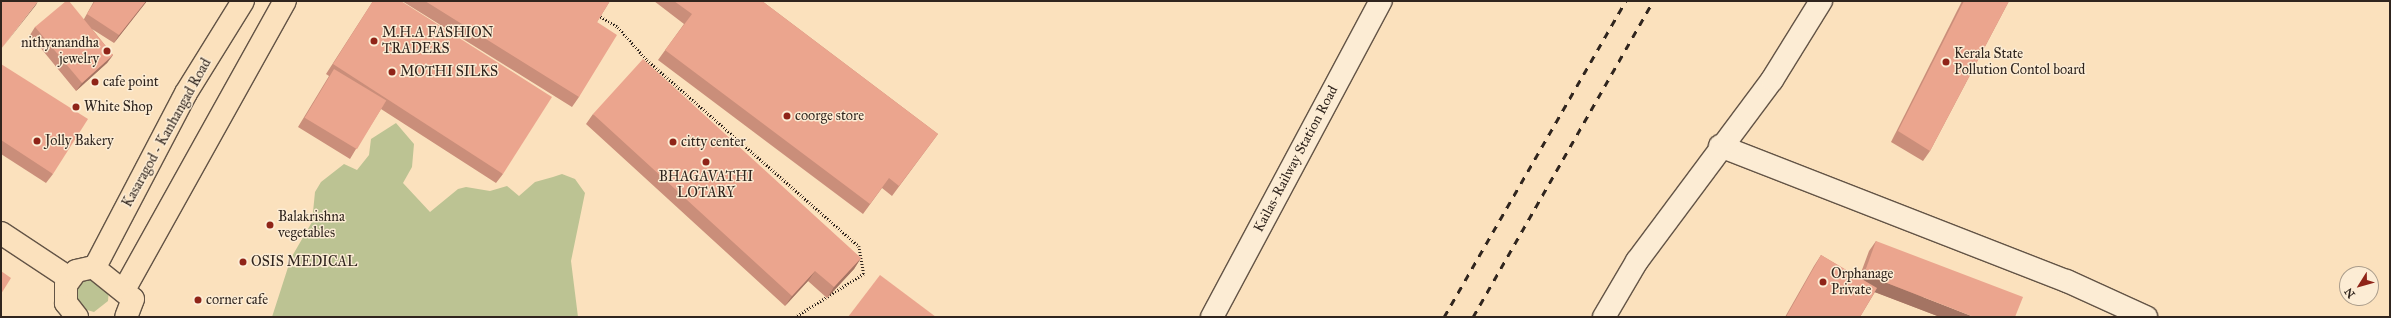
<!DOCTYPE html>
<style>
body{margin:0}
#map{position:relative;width:2391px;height:318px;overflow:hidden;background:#fbe1bd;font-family:"IM FELL Great Primer",serif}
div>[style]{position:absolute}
.green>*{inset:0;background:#bcc393}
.path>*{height:2.5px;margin-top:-1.25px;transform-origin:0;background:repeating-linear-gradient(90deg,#30251e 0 1px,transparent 0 3px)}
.roads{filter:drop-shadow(1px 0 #635446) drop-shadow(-1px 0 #635446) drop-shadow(0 1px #635446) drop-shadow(0 -1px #635446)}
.minor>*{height:22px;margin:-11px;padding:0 11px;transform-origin:11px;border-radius:11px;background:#fcecd4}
.major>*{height:22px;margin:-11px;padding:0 11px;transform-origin:11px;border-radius:11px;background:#fbe1bd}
.rail>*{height:3px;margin-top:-1.5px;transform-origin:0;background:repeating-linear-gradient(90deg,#30251e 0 7px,transparent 0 14px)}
.wall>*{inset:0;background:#ca8e7a}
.shaded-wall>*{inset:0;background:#a47463}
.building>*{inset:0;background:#eba58e;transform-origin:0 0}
.dots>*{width:11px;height:11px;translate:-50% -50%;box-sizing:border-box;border:2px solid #fcecd4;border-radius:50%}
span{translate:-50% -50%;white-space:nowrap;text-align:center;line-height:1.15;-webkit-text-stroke:3px #fcecd4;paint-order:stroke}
.poi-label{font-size:14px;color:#30251e}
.left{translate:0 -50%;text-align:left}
.right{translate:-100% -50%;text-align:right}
.street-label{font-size:14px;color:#30251e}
.frame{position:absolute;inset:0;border:2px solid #30251e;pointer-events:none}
.north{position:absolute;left:2339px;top:266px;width:40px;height:40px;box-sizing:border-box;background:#fcecd4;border:1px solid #aa9c8b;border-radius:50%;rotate:233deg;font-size:11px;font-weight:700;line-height:16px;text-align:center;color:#30251e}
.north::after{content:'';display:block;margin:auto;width:14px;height:18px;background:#8f2418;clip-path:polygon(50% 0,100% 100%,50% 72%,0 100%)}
</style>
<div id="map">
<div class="green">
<div style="clip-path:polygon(396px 123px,414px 144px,412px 167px,403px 183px,430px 212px,458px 189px,466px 187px,490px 191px,507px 186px,519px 196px,535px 182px,553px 177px,562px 174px,575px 179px,585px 193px,571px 261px,578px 317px,272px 317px,291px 258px,312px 222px,315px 192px,321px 182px,344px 164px,357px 170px,369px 155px,371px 139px)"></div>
<div style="clip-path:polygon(84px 275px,109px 289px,108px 301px,94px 312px,77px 307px,74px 283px)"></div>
</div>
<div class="path">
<div style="left:598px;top:15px;width:23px;rotate:31deg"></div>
<div style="left:618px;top:27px;width:44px;rotate:48.7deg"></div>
<div style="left:647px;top:60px;width:282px;rotate:41.3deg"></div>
<div style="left:859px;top:246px;width:28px;rotate:80deg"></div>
<div style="left:864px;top:274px;width:80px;rotate:147.7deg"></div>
</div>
<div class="roads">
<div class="minor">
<div style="left:1720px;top:146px;width:372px;rotate:21.3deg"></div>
<div style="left:2067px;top:281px;width:87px;rotate:24.5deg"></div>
<div style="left:1212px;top:317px;width:358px;rotate:-61.9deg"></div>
<div style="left:1604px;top:317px;width:65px;rotate:-59.5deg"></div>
<div style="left:1637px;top:261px;width:226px;rotate:-53.3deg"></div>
<div style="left:1772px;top:80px;width:93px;rotate:-58.2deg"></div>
</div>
<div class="major">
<div style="left:1px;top:233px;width:82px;rotate:33.5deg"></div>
<div style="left:95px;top:267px;width:196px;rotate:-62.4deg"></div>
<div style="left:186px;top:93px;width:108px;rotate:-58.2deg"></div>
<div style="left:124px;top:290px;width:331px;rotate:-60.9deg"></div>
<div style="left:77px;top:317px;width:18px;rotate:-128deg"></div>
<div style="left:66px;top:303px;width:18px;rotate:-90deg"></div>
<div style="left:66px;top:285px;width:17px;rotate:-54deg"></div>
<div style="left:76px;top:271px;width:17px;rotate:-13deg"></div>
<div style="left:93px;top:267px;width:51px;rotate:38.7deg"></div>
<div style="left:133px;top:299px;width:19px;rotate:111deg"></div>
</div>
</div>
<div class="rail">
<div style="left:1444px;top:317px;width:365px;rotate:-60.1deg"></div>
<div style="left:1473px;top:317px;width:364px;rotate:-60.3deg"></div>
</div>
<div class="wall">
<div style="clip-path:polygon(94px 1px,147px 1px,114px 43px,92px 29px,113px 55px,107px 63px,76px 91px,30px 35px,35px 27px,84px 19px)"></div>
<div style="clip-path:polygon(373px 1px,401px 1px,503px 174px,496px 183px,381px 109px,356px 149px,350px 159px,298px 127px,329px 76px,326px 74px)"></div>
<div style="clip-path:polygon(402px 1px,610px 1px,597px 22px,579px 97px,572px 107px)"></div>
<div style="clip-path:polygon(654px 1px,762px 1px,938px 134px,892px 196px,882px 188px,863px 214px,658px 60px,684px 24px)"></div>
<div style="clip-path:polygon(1962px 1px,2009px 1px,1930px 151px,1923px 161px,1891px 142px)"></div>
<div style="clip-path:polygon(1px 64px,53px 174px,46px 183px,1px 154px)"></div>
<div style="clip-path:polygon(593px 114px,861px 258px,854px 269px,827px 298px,808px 281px,785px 306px,586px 124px)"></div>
<div style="clip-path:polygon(1876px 241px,1940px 317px,1875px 292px,1860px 317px,1785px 317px,1814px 266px,1821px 255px,1859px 278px,1869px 251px)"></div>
</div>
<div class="shaded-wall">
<div style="clip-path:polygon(38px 1px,36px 5px,1px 49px)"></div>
<div style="clip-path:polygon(146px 1px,147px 1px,114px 43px,119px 35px)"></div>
<div style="clip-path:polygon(113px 55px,107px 63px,76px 91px,82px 83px)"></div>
<div style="clip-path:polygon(861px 258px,854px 269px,827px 298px,834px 287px)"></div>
<div style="clip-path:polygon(815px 271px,808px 281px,785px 306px,792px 296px)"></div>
<div style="clip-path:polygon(1864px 274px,1974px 317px,1940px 317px,1856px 285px)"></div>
</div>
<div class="building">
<div style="clip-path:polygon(1px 1px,38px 1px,1px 49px)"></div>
<div style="clip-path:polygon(66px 1px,69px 1px,113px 55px,82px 83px,35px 27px)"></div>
<div style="clip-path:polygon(95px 1px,146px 1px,119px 35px,87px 14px)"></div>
<div style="clip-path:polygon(373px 1px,401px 1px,552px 97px,503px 174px,333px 64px)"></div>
<div style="clip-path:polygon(425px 1px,610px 1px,597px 22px,617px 35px,579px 97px)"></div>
<div style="clip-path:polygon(674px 1px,762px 1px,938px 134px,899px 186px,889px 178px,870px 204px,665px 50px,692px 14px)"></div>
<div style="clip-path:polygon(1964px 1px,2009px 1px,1930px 151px,1898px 131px)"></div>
<div style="clip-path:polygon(643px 59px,861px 258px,834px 287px,815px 271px,792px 296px,593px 114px)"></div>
<div style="clip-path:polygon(1px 64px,88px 119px,53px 174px,1px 140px)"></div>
<div style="left:334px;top:69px;width:61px;height:57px;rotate:31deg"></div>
<div style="clip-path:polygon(1876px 241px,2023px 297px,2015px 317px,1974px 317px,1864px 274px)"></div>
<div style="clip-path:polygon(1821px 255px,1877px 288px,1860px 317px,1786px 317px)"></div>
<div style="clip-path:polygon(1px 271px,11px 278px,1px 294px)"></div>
<div style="clip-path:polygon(880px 275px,936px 317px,848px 317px)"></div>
</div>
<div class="dots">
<div style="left:374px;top:41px;background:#8f2418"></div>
<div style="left:107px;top:51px;background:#8f2418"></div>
<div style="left:1946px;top:62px;background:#8f2418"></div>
<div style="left:392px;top:72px;background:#8f2418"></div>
<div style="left:95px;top:82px;background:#8f2418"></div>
<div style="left:76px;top:107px;background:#8f2418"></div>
<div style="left:787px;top:116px;background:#8f2418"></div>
<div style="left:37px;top:141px;background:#8f2418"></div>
<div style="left:673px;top:142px;background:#8f2418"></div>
<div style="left:706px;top:162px;background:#8f2418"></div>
<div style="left:270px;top:225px;background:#8f2418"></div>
<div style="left:243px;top:262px;background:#8f2418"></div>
<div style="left:1823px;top:282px;background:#8f2418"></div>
<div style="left:198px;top:300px;background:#8f2418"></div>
</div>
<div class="poi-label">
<span class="left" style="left:382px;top:41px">M.H.A FASHION<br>TRADERS</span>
<span class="right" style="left:99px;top:51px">nithyanandha<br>jewelry</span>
<span class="left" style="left:1954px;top:62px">Kerala State<br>Pollution Contol board</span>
<span class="left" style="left:400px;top:72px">MOTHI SILKS</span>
<span class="left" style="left:103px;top:82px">cafe point</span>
<span class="left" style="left:84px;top:107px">White Shop</span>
<span class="left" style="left:795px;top:116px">coorge store</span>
<span class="left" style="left:45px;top:141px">Jolly Bakery</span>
<span class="left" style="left:681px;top:142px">citty center</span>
<span style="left:706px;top:185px">BHAGAVATHI<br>LOTARY</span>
<span class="left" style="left:278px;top:225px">Balakrishna<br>vegetables</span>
<span class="left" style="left:251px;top:262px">OSIS MEDICAL</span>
<span class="left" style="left:1831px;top:282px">Orphanage<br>Private</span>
<span class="left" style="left:206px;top:300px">corner cafe</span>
</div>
<div class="street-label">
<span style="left:167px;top:133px;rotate:-61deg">Kasaragod - Kanhangad Road</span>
<span style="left:1296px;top:159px;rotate:-62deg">Kailas-Railway Station Road</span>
</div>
<div class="frame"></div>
<div class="north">N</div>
</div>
